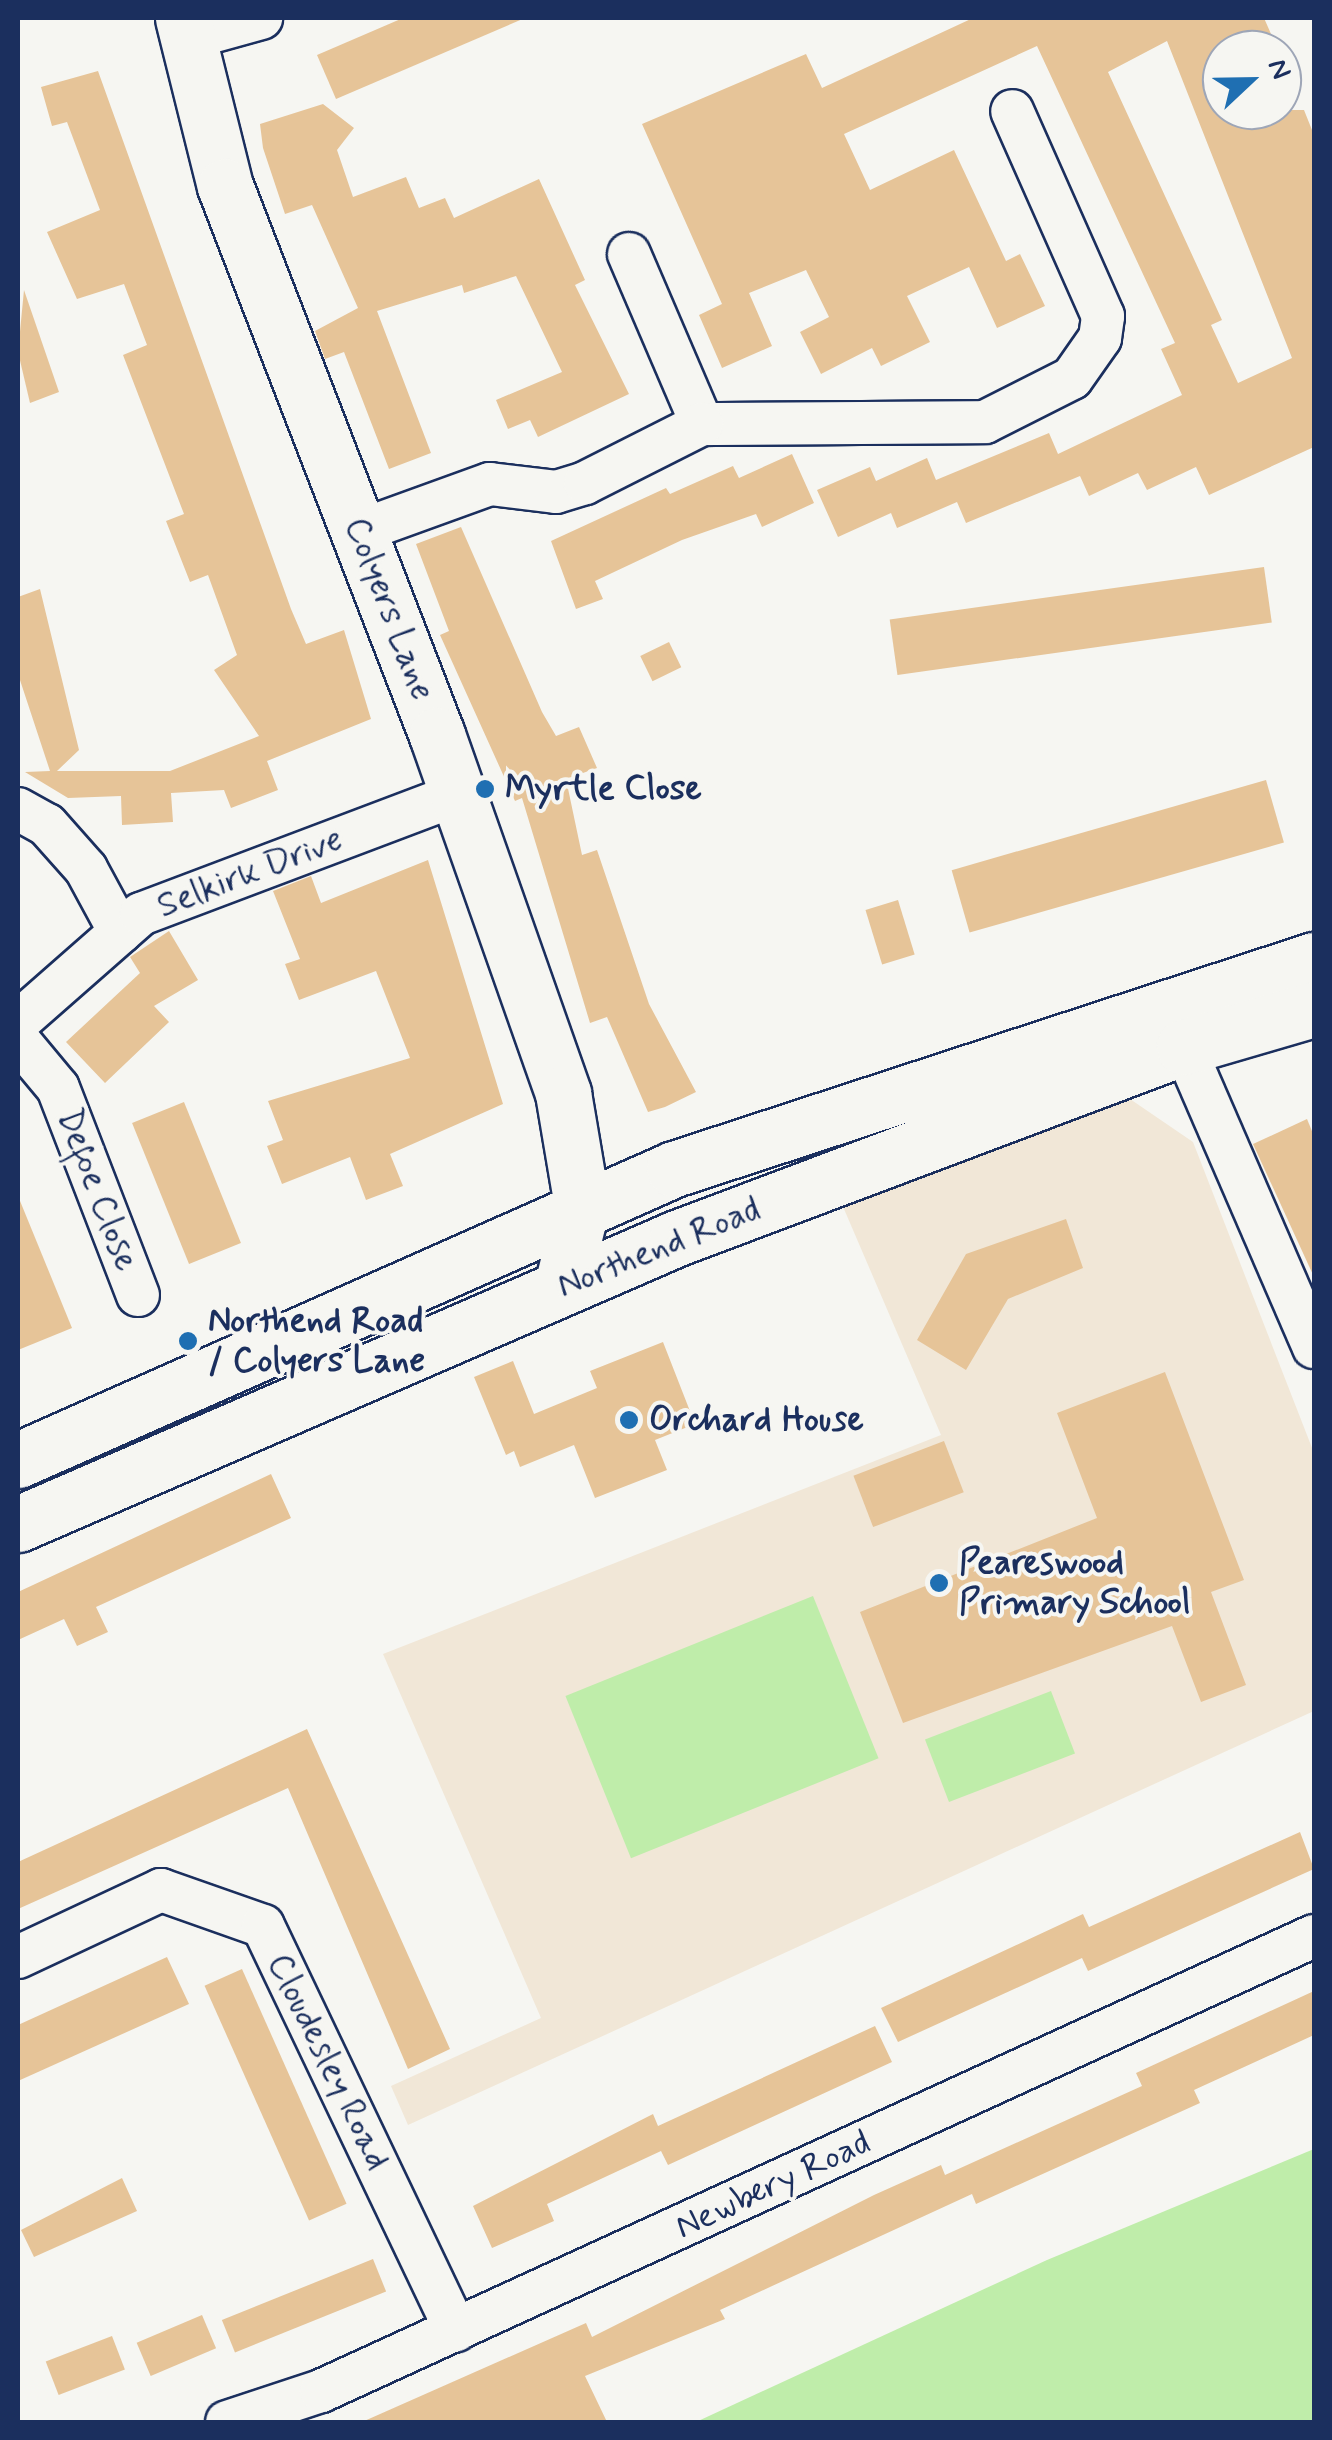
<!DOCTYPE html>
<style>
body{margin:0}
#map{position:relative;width:1332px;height:2440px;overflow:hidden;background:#f6f6f2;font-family:Mynerve,sans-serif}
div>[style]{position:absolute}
.built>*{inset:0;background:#f1e7d7}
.green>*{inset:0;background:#bfedaa;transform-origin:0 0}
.building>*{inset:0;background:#e6c498;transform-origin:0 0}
.roads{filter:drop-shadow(2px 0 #1b2f5e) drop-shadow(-2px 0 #1b2f5e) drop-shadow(0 2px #1b2f5e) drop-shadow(0 -2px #1b2f5e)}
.street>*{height:42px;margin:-21px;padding:0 21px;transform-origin:21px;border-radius:21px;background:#f6f6f2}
.secondary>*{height:55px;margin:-27.5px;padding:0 27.5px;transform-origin:27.5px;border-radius:27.5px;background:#f6f6f2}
.primary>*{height:55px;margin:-27.5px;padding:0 27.5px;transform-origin:27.5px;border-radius:27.5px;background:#f6f6f2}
.dots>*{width:28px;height:28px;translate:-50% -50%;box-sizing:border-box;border:5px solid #f6f6f2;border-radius:50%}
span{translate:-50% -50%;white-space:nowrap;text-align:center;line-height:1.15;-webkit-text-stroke:8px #f6f6f2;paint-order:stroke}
.street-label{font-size:35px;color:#1b2f5e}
.poi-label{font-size:35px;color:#1b2f5e;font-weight:700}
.left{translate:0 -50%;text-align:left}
.frame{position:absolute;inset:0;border:20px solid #1b2f5e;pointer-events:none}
.north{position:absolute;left:1202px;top:30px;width:100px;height:100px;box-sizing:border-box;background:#f6f6f2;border:2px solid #9ea6b7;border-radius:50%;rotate:68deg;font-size:28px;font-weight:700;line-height:40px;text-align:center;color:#1b2f5e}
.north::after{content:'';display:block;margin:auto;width:35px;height:45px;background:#1f6fb2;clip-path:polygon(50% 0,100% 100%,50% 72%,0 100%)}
</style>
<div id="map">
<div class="built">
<div style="clip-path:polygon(1130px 1099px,1193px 1142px,1314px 1453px,1314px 1711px,408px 2125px,391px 2086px,541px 2018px,383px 1654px,941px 1435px,841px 1202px)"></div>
</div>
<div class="green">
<div style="left:813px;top:1596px;width:175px;height:267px;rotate:68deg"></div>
<div style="left:1051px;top:1691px;width:67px;height:135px;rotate:69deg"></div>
<div style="clip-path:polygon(1314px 2149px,1314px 2422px,696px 2422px,1047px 2260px)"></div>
</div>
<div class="building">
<div style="clip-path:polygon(403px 18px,525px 18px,336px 99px,317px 55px)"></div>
<div style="clip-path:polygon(evenodd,973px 18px,1264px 18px,1278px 50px,1222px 50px,1222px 110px,1304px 110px,1314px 135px,1314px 447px,1209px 495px,1196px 467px,1147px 490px,1138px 473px,1089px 496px,1080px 476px,966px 523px,957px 502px,897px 528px,891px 513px,838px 537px,817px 490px,870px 467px,876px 481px,927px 458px,936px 480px,1049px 433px,1058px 454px,1182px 395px,1161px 349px,1175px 343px,1037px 46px,844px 134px,870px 190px,954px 150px,1006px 261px,1020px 254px,1045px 306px,997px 328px,969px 267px,907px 296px,930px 342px,881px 366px,872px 348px,821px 374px,800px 332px,829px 317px,806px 270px,749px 293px,772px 346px,722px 368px,699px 315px,722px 304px,642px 124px,806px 54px,822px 88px,973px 18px,1167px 41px,1292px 358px,1238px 383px,1211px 325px,1222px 320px,1108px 72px,1167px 41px)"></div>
<div style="clip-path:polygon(98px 71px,291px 609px,306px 644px,344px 630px,371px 719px,267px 761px,278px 790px,231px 808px,224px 790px,171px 793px,173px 822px,122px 825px,121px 796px,68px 798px,25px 772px,50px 771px,18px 674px,18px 597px,40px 589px,79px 750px,57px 771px,170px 771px,259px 736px,214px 670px,237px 655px,208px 575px,190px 582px,166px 521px,184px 514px,123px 355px,147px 345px,124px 284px,77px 299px,47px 232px,100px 210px,67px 122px,52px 126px,41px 87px)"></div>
<div style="clip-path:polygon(323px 104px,354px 128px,337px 150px,353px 197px,406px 177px,419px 208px,445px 198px,454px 218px,539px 179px,585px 280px,575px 285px,629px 394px,538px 437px,530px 420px,508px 429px,496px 400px,562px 372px,516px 276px,464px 293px,462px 285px,377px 311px,431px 453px,389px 469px,344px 352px,325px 359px,315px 331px,358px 308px,312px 205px,285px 214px,263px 148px,260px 124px)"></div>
<div style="clip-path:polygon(24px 290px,59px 392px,30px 403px,18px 352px)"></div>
<div style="clip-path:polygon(792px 454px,814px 503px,762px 527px,756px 514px,682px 540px,595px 581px,603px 599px,576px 609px,551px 541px,666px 488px,670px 494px,733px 466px,739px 478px)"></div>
<div style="clip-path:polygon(461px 527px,542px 712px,556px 736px,579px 727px,597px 768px,566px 779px,582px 855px,597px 850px,649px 1004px,696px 1092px,665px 1107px,648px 1112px,607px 1017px,590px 1023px,522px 798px,515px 801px,440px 635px,449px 631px,416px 544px)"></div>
<div style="left:1264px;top:567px;width:56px;height:378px;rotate:82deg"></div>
<div style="left:669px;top:642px;width:28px;height:32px;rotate:64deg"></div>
<div style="left:1266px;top:780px;width:65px;height:327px;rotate:74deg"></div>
<div style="clip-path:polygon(428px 860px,503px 1104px,390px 1154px,403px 1186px,366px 1200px,350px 1157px,282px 1184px,267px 1146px,283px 1140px,268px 1101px,410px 1058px,376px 971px,299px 1000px,285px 964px,300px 959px,273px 891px,311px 876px,321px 903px)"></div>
<div style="left:898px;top:900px;width:57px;height:34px;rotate:73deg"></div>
<div style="clip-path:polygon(169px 931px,198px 980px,154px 1006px,169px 1022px,105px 1083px,66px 1042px,140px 973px,130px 957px)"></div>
<div style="left:184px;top:1102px;width:152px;height:56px;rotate:68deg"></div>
<div style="clip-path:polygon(1307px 1119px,1314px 1136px,1314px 1277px,1253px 1144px)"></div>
<div style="clip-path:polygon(18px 1196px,72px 1328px,18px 1350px)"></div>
<div style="clip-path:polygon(1066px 1219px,1083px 1268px,1008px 1299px,966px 1370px,917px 1340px,966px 1254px)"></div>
<div style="clip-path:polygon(663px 1342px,695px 1424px,655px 1440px,667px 1470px,595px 1498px,574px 1445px,520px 1467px,514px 1451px,506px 1455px,474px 1377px,513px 1361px,534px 1414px,597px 1388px,590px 1371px)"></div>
<div style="clip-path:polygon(1165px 1372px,1244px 1580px,1211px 1592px,1246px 1685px,1201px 1702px,1172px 1626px,903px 1723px,860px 1612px,1097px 1518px,1057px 1413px)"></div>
<div style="left:944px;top:1441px;width:55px;height:97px;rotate:69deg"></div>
<div style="clip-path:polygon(271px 1474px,291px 1518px,96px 1607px,108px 1632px,77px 1646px,64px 1619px,18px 1640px,18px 1592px)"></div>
<div style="clip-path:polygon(307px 1729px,450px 2049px,408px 2069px,288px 1788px,18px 1909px,18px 1862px)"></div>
<div style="clip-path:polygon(1300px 1832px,1314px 1869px,1088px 1971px,1082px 1958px,898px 2042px,881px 2008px,1083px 1914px,1089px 1927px)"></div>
<div style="clip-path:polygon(167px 1957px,189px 2004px,18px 2081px,18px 2025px)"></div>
<div style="left:242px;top:1969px;width:257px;height:41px;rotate:66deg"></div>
<div style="clip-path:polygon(1314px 1991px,1314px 2035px,1194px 2090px,1200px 2103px,976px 2204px,972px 2194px,720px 2310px,725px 2319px,585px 2376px,607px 2422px,362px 2422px,586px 2323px,592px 2337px,874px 2195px,941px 2165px,945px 2175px,1142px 2086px,1136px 2073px)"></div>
<div style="clip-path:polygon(875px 2026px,892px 2062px,668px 2165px,661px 2151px,547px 2204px,554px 2221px,492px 2248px,473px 2206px,653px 2114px,658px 2126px)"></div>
<div style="clip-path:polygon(122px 2178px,137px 2211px,34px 2257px,21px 2230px)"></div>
<div style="left:373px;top:2259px;width:35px;height:163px;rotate:68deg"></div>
<div style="left:202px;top:2315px;width:36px;height:71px;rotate:67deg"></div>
<div style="left:112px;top:2336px;width:36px;height:71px;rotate:69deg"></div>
</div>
<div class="roads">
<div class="street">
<div style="left:189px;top:38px;width:75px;rotate:-15.5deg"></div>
<div style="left:629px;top:254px;width:185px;rotate:66.8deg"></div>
<div style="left:702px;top:424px;width:283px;rotate:-0.4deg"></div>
<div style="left:985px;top:422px;width:97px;rotate:-26.8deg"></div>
<div style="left:1072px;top:378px;width:49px;rotate:-55deg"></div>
<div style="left:1100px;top:338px;width:22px;rotate:-82deg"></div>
<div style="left:1103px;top:316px;width:224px;rotate:-113.9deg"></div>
<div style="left:360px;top:531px;width:138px;rotate:-19.9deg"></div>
<div style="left:490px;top:484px;width:66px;rotate:6.9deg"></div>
<div style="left:556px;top:492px;width:30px;rotate:-17deg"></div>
<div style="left:585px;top:483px;width:131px;rotate:-26.8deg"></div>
<div style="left:18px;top:809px;width:33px;rotate:29deg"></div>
<div style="left:47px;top:825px;width:59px;rotate:48.4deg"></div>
<div style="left:86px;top:869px;width:72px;rotate:61.6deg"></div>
<div style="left:18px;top:1022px;width:164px;rotate:-41.3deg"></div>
<div style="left:141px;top:914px;width:337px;rotate:-20.7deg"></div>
<div style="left:18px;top:1040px;width:62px;rotate:50.2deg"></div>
<div style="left:58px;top:1088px;width:222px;rotate:68.9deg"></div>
<div style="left:1184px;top:1047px;width:327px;rotate:66.6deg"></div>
<div style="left:18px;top:1957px;width:158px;rotate:-25.1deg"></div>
<div style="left:161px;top:1890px;width:108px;rotate:19.4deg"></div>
<div style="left:263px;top:1926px;width:448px;rotate:64.5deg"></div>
<div style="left:227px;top:2422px;width:99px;rotate:-18.3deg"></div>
<div style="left:321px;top:2391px;width:1092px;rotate:-24.62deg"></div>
</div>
<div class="secondary">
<div style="left:183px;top:18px;width:173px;rotate:76deg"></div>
<div style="left:225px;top:186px;width:589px;rotate:68.89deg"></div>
<div style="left:437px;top:735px;width:380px;rotate:70.6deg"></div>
<div style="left:563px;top:1093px;width:114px;rotate:80.4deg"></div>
<div style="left:582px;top:1205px;width:83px;rotate:103.9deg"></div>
</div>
<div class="primary">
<div style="left:18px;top:1460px;width:718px;rotate:-23.92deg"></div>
<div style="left:674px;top:1169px;width:673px;rotate:-18.09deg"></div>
<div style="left:18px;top:1524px;width:718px;rotate:-23.46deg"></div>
<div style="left:677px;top:1238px;width:542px;rotate:-20.64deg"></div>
<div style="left:1184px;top:1047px;width:135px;rotate:-16.3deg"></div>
</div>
</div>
<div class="dots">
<div style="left:485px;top:789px;background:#1f6fb2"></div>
<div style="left:188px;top:1341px;background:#1f6fb2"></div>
<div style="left:629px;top:1420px;background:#1f6fb2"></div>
<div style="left:939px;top:1583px;background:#1f6fb2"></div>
</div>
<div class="street-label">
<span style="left:389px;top:609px;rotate:69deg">Colyers Lane</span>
<span style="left:250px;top:873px;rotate:-21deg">Selkirk Drive</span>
<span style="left:97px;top:1190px;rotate:69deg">Defoe Close</span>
<span style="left:659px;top:1248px;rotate:-22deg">Northend Road</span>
<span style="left:328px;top:2062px;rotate:64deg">Cloudesley Road</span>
<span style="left:773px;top:2185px;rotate:-25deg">Newbery Road</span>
</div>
<div class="poi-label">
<span class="left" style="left:505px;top:789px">Myrtle Close</span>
<span class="left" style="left:208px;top:1341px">Northend Road<br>/ Colyers Lane</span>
<span class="left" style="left:649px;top:1420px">Orchard House</span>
<span class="left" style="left:959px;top:1583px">Peareswood<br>Primary School</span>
</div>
<div class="frame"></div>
<div class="north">N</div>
</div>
